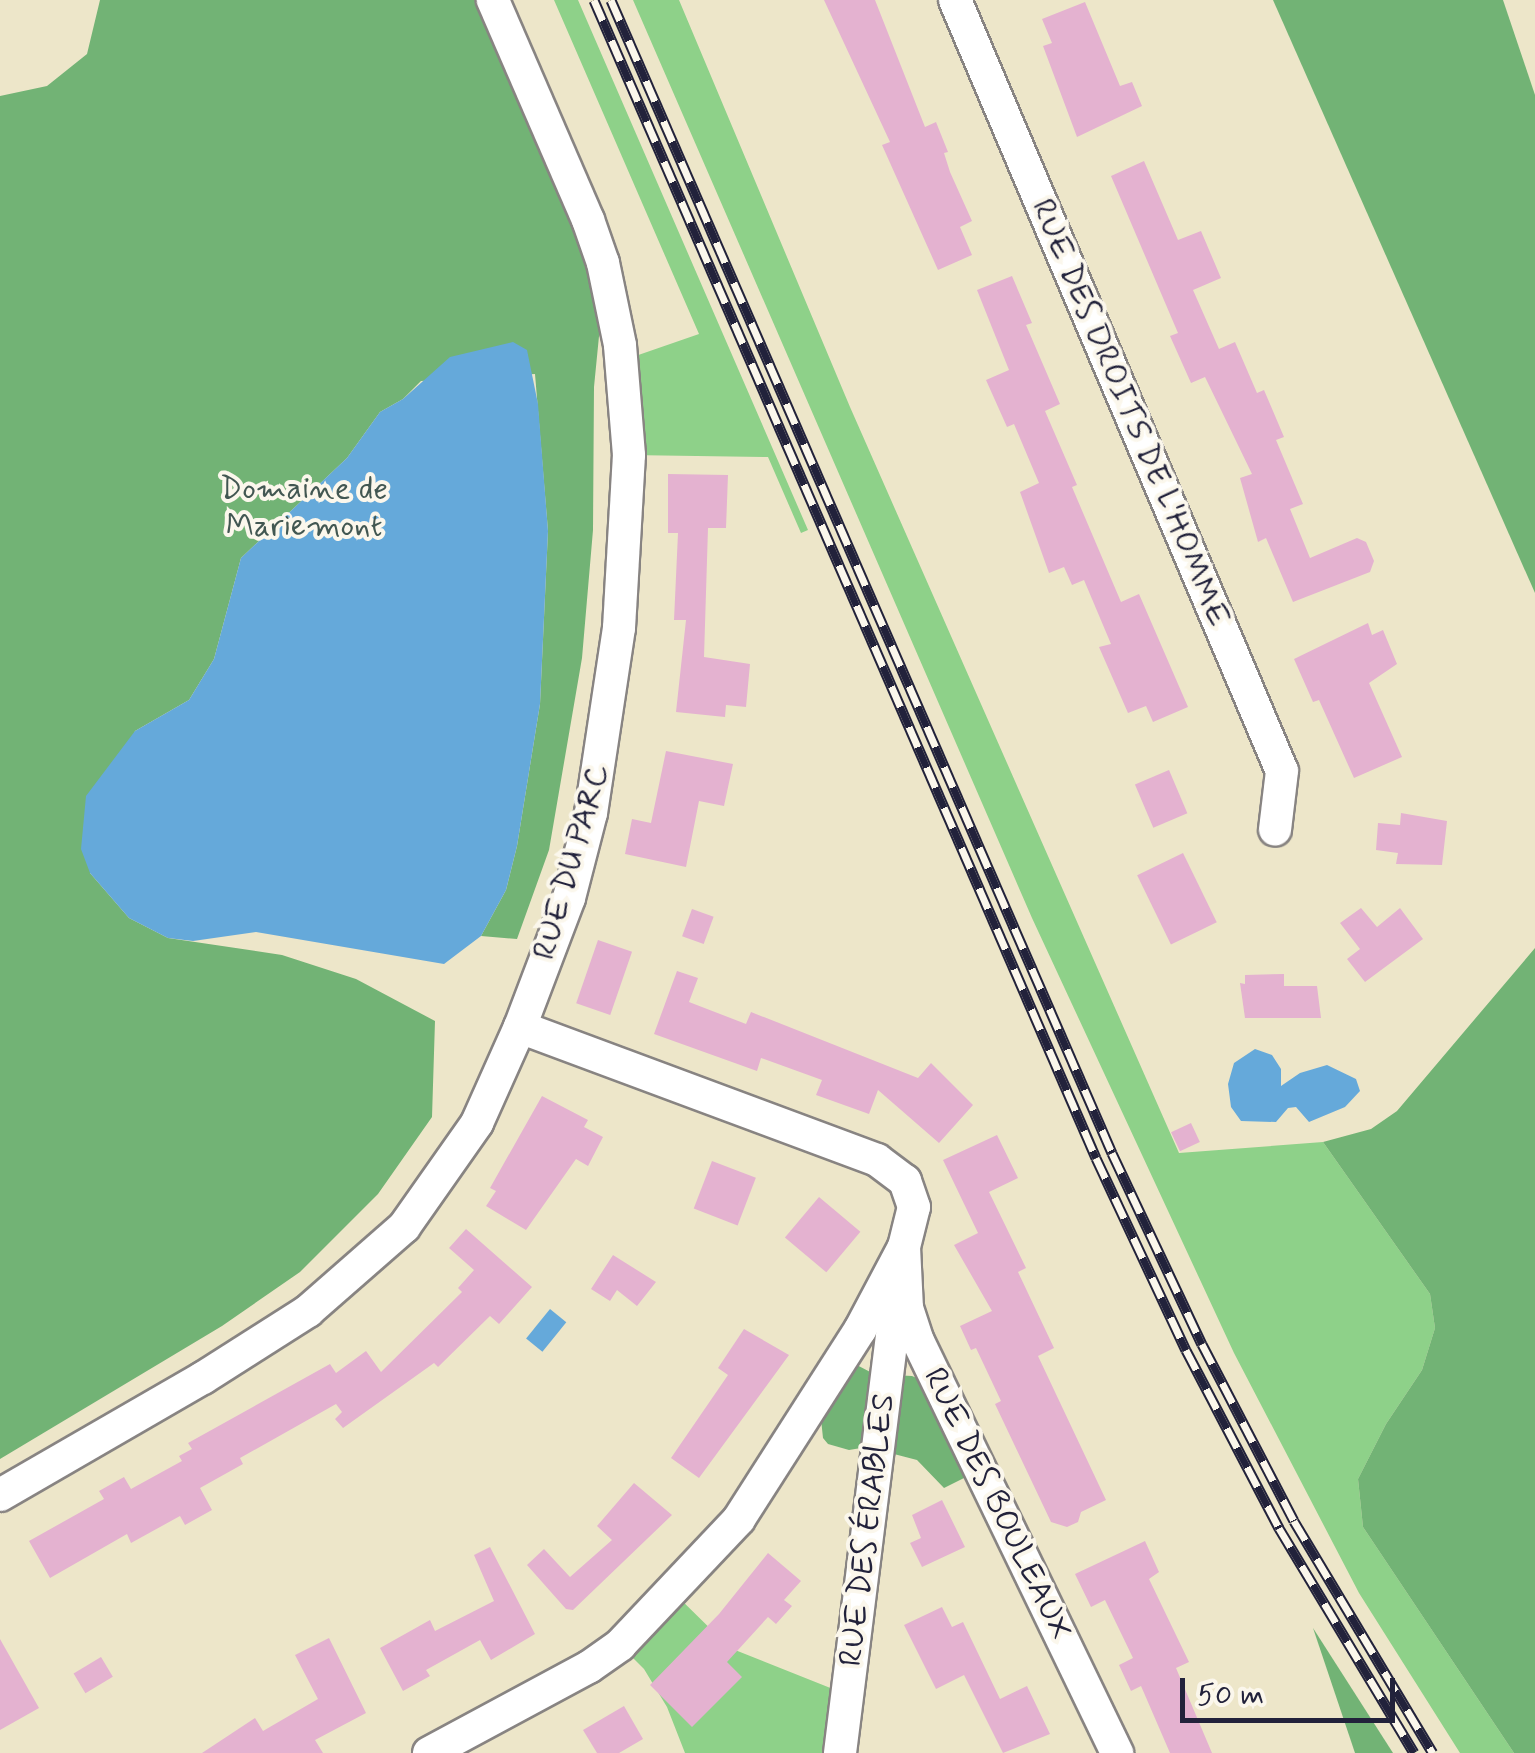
<!DOCTYPE html>
<meta charset="utf-8">
<style>
body{margin:0}
#map{position:relative;width:1535px;height:1753px;overflow:hidden;background:#ede6c9;font-family:Mynerve,sans-serif}
div>[style]{position:absolute}
.green>*{inset:0;background:#8ed189}
.forest>*{inset:0;background:#72b375}
.water>*{inset:0;background:#65a9da;transform-origin:0 0}
.building>*{inset:0;background:#e4b2d0;transform-origin:0 0}
.roads{filter:drop-shadow(2px 0 #888482) drop-shadow(-2px 0 #888482) drop-shadow(0 2px #888482) drop-shadow(0 -2px #888482)}
.street>*{height:32px;margin:-16px;padding:0 16px;transform-origin:16px;border-radius:16px;background:#fff}
.rail>*{height:11px;margin-top:-5.5px;transform-origin:0;background:repeating-linear-gradient(90deg,#fbf7ec 0 22px,#22223b 0 44px);box-sizing:border-box;border-block:2px solid #22223b}
span{translate:-50% -50%;white-space:nowrap;text-align:center;line-height:1.15;-webkit-text-stroke:8px #fbf7ec;paint-order:stroke}
.street-label{font-size:32px;color:#22223b}
.park-label{font-size:32px;color:#425752}
.scale{position:absolute;left:1180px;top:1678px;width:215px;height:45px;box-sizing:border-box;border:5px solid #22223b;border-top:0;padding-left:12px;font-size:30px;line-height:35px;white-space:nowrap;color:#22223b;-webkit-text-stroke:8px #fbf7ec;paint-order:stroke}
</style>
<div id="map">
<div class="green">
<div style="clip-path:polygon(554px 0,578px 0,808px 530px,801px 533px,768px 457px,629px 455px,621px 361px,699px 334px)"></div>
<div style="clip-path:polygon(633px 0,679px 0,850px 407px,1179px 1153px,1323px 1142px,1430px 1294px,1435px 1328px,1422px 1370px,1386px 1424px,1358px 1479px,1363px 1527px,1514px 1753px,1460px 1753px,1359px 1593px,1234px 1353px,1032px 918px)"></div>
<div style="clip-path:polygon(671px 1590px,730px 1648px,848px 1695px,840px 1753px,685px 1753px,667px 1707px,644px 1669px,620px 1645px)"></div>
</div>
<div class="forest">
<div style="clip-path:polygon(100px 0,475px 0,582px 247px,600px 326px,594px 387px,593px 530px,582px 658px,549px 850px,517px 939px,481px 936px,506px 890px,517px 846px,540px 704px,548px 531px,535px 374px,421px 381px,403px 399px,380px 412px,347px 458px,241px 558px,214px 659px,189px 700px,135px 731px,90px 873px,129px 918px,168px 938px,282px 955px,356px 979px,435px 1021px,432px 1117px,378px 1194px,300px 1272px,222px 1326px,0 1459px,0 96px,47px 86px,87px 54px)"></div>
<div style="clip-path:polygon(1273px 0,1503px 0,1535px 95px,1535px 593px)"></div>
<div style="clip-path:polygon(1535px 948px,1535px 1753px,1514px 1753px,1363px 1527px,1358px 1479px,1386px 1424px,1422px 1370px,1435px 1328px,1430px 1294px,1323px 1142px,1371px 1129px,1397px 1111px)"></div>
<div style="clip-path:polygon(853px 1363px,874px 1374px,912px 1376px,926px 1382px,970px 1475px,944px 1488px,917px 1460px,867px 1447px,849px 1450px,828px 1444px,823px 1438px,819px 1400px)"></div>
<div style="clip-path:polygon(1313px 1628px,1393px 1753px,1355px 1753px)"></div>
</div>
<div class="water">
<div style="clip-path:polygon(513px 342px,527px 350px,538px 404px,548px 531px,540px 704px,517px 846px,506px 890px,481px 936px,444px 964px,256px 932px,193px 941px,168px 938px,129px 918px,90px 873px,81px 849px,86px 796px,135px 731px,189px 700px,214px 659px,241px 558px,347px 458px,380px 412px,403px 399px,450px 357px)"></div>
<div style="clip-path:polygon(1255px 1049px,1272px 1055px,1281px 1069px,1281px 1086px,1300px 1073px,1327px 1065px,1356px 1079px,1360px 1091px,1345px 1107px,1309px 1122px,1296px 1107px,1288px 1108px,1276px 1122px,1241px 1121px,1231px 1107px,1228px 1084px,1234px 1063px)"></div>
<div style="left:550px;top:1309px;width:21px;height:38px;rotate:39deg"></div>
</div>
<div class="building">
<div style="clip-path:polygon(824px 0,875px 0,925px 127px,936px 122px,948px 152px,944px 153px,950px 172px,972px 221px,960px 227px,972px 255px,938px 270px,882px 145px,890px 142px)"></div>
<div style="clip-path:polygon(1085px 2px,1120px 86px,1132px 82px,1142px 106px,1077px 137px,1043px 46px,1052px 43px,1042px 19px)"></div>
<div style="clip-path:polygon(1144px 161px,1178px 240px,1201px 231px,1221px 278px,1193px 290px,1219px 349px,1235px 342px,1257px 393px,1264px 390px,1284px 437px,1276px 440px,1303px 504px,1290px 509px,1310px 558px,1357px 538px,1366px 542px,1374px 561px,1370px 572px,1293px 602px,1266px 538px,1258px 542px,1240px 478px,1252px 474px,1205px 377px,1191px 383px,1170px 336px,1178px 333px,1111px 176px)"></div>
<div style="clip-path:polygon(1012px 276px,1032px 323px,1026px 325px,1060px 404px,1045px 411px,1077px 485px,1072px 487px,1121px 602px,1139px 594px,1188px 707px,1153px 722px,1146px 706px,1128px 713px,1099px 647px,1111px 644px,1084px 580px,1072px 585px,1064px 567px,1049px 573px,1020px 492px,1039px 483px,1014px 424px,1007px 427px,986px 380px,1009px 370px,977px 290px)"></div>
<div style="clip-path:polygon(668px 474px,728px 475px,726px 528px,708px 528px,704px 657px,750px 664px,746px 707px,726px 705px,725px 717px,676px 712px,686px 620px,674px 620px,678px 533px,668px 533px)"></div>
<div style="clip-path:polygon(1368px 623px,1372px 635px,1383px 630px,1397px 664px,1369px 683px,1402px 757px,1354px 778px,1319px 700px,1313px 702px,1294px 659px)"></div>
<div style="clip-path:polygon(666px 751px,733px 764px,724px 806px,699px 801px,686px 867px,625px 854px,632px 819px,651px 823px)"></div>
<div style="left:1169px;top:770px;width:47px;height:37px;rotate:67deg"></div>
<div style="clip-path:polygon(1401px 813px,1447px 821px,1442px 865px,1396px 864px,1398px 853px,1376px 850px,1378px 823px,1400px 825px)"></div>
<div style="left:1183px;top:853px;width:77px;height:51px;rotate:64deg"></div>
<div style="clip-path:polygon(1361px 908px,1377px 927px,1400px 908px,1423px 939px,1365px 982px,1347px 959px,1360px 949px,1340px 923px)"></div>
<div style="left:692px;top:909px;width:23px;height:29px;rotate:20deg"></div>
<div style="left:598px;top:940px;width:36px;height:67px;rotate:19deg"></div>
<div style="clip-path:polygon(677px 971px,698px 978px,689px 1002px,746px 1024px,751px 1012px,918px 1078px,931px 1063px,973px 1105px,939px 1143px,878px 1090px,869px 1114px,816px 1095px,822px 1080px,761px 1058px,757px 1071px,654px 1034px)"></div>
<div style="clip-path:polygon(1284px 974px,1284px 986px,1317px 986px,1321px 1018px,1245px 1018px,1240px 983px,1245px 984px,1245px 975px)"></div>
<div style="clip-path:polygon(542px 1096px,588px 1120px,584px 1127px,603px 1137px,588px 1166px,576px 1159px,526px 1230px,486px 1206px,496px 1191px,490px 1188px)"></div>
<div style="left:1191px;top:1123px;width:21px;height:22px;rotate:65deg"></div>
<div style="clip-path:polygon(997px 1135px,1018px 1178px,989px 1192px,1026px 1268px,1018px 1272px,1054px 1348px,1038px 1356px,1106px 1500px,1081px 1512px,1078px 1522px,1067px 1527px,1051px 1522px,995px 1404px,1001px 1401px,976px 1348px,971px 1350px,960px 1326px,992px 1311px,954px 1245px,978px 1233px,943px 1160px)"></div>
<div style="left:712px;top:1161px;width:47px;height:51px;rotate:21deg"></div>
<div style="left:819px;top:1197px;width:54px;height:53px;rotate:40deg"></div>
<div style="clip-path:polygon(466px 1229px,532px 1287px,499px 1324px,490px 1316px,438px 1367px,434px 1363px,343px 1428px,335px 1419px,342px 1412px,336px 1404px,240px 1458px,243px 1464px,200px 1488px,212px 1510px,185px 1525px,180px 1516px,131px 1543px,127px 1534px,50px 1578px,29px 1541px,104px 1499px,99px 1491px,124px 1477px,131px 1489px,182px 1461px,179px 1456px,192px 1449px,188px 1443px,330px 1364px,336px 1373px,366px 1351px,381px 1372px,462px 1292px,458px 1288px,474px 1270px,449px 1248px)"></div>
<div style="clip-path:polygon(613px 1255px,656px 1282px,637px 1306px,617px 1290px,610px 1301px,591px 1289px)"></div>
<div style="clip-path:polygon(744px 1329px,789px 1355px,699px 1478px,671px 1458px,728px 1375px,718px 1368px)"></div>
<div style="clip-path:polygon(634px 1483px,672px 1515px,573px 1610px,566px 1609px,527px 1565px,544px 1549px,570px 1577px,612px 1540px,597px 1526px)"></div>
<div style="clip-path:polygon(942px 1500px,965px 1547px,922px 1567px,910px 1543px,921px 1538px,912px 1515px)"></div>
<div style="clip-path:polygon(1145px 1541px,1159px 1572px,1149px 1579px,1189px 1662px,1176px 1668px,1212px 1753px,1170px 1753px,1141px 1686px,1131px 1691px,1119px 1665px,1133px 1658px,1105px 1600px,1091px 1607px,1075px 1574px)"></div>
<div style="clip-path:polygon(490px 1547px,535px 1634px,491px 1660px,480px 1640px,426px 1670px,430px 1676px,403px 1691px,380px 1648px,430px 1620px,435px 1631px,494px 1601px,474px 1555px)"></div>
<div style="clip-path:polygon(768px 1553px,801px 1581px,784px 1600px,792px 1606px,776px 1624px,768px 1617px,727px 1662px,742px 1677px,692px 1727px,650px 1685px,719px 1614px)"></div>
<div style="clip-path:polygon(942px 1607px,952px 1627px,963px 1622px,1000px 1699px,1027px 1686px,1050px 1734px,1003px 1753px,964px 1675px,936px 1689px,904px 1625px)"></div>
<div style="clip-path:polygon(329px 1638px,366px 1713px,315px 1740px,323px 1753px,202px 1753px,255px 1718px,263px 1731px,318px 1699px,295px 1655px)"></div>
<div style="clip-path:polygon(0 1639px,39px 1708px,0 1730px)"></div>
<div style="left:101px;top:1657px;width:23px;height:32px;rotate:59deg"></div>
<div style="clip-path:polygon(624px 1706px,643px 1739px,619px 1753px,597px 1753px,583px 1730px)"></div>
</div>
<div class="roads">
<div class="street">
<div style="left:955px;top:0;width:837px;rotate:67.02deg"></div>
<div style="left:1282px;top:771px;width:59px;rotate:96.8deg"></div>
<div style="left:904px;top:1247px;width:61px;rotate:87.2deg"></div>
<div style="left:907px;top:1308px;width:35px;rotate:72deg"></div>
<div style="left:918px;top:1341px;width:458px;rotate:64.2deg"></div>
<div style="left:0;top:1495px;width:234px;rotate:-30deg"></div>
<div style="left:203px;top:1378px;width:125px;rotate:-32.5deg"></div>
<div style="left:308px;top:1311px;width:128px;rotate:-41.2deg"></div>
<div style="left:404px;top:1227px;width:127px;rotate:-54.9deg"></div>
<div style="left:477px;top:1123px;width:105px;rotate:-65.9deg"></div>
<div style="left:520px;top:1027px;width:138px;rotate:-69.2deg"></div>
<div style="left:569px;top:898px;width:88px;rotate:-75.5deg"></div>
<div style="left:591px;top:813px;width:187px;rotate:-81.4deg"></div>
<div style="left:619px;top:628px;width:173px;rotate:-86.7deg"></div>
<div style="left:629px;top:455px;width:110px;rotate:-94.7deg"></div>
<div style="left:620px;top:345px;width:84px;rotate:-101.7deg"></div>
<div style="left:603px;top:263px;width:46px;rotate:-109.2deg"></div>
<div style="left:588px;top:220px;width:240px;rotate:-113.4deg"></div>
<div style="left:429px;top:1753px;width:182px;rotate:-28.3deg"></div>
<div style="left:589px;top:1667px;width:38px;rotate:-35deg"></div>
<div style="left:620px;top:1645px;width:173px;rotate:-46.6deg"></div>
<div style="left:739px;top:1519px;width:224px;rotate:-57.4deg"></div>
<div style="left:860px;top:1330px;width:94px;rotate:-62.1deg"></div>
<div style="left:904px;top:1247px;width:41px;rotate:-76deg"></div>
<div style="left:914px;top:1207px;width:28px;rotate:-109deg"></div>
<div style="left:905px;top:1181px;width:35px;rotate:-143deg"></div>
<div style="left:877px;top:1160px;width:381px;rotate:-159.6deg"></div>
<div style="left:840px;top:1753px;width:461px;rotate:-82.9deg"></div>
</div>
</div>
<div class="rail">
<div style="left:594px;top:0;width:1262px;rotate:66.56deg"></div>
<div style="left:1096px;top:1158px;width:212px;rotate:64.9deg"></div>
<div style="left:1186px;top:1350px;width:201px;rotate:62.4deg"></div>
<div style="left:1279px;top:1528px;width:262px;rotate:59deg"></div>
<div style="left:611px;top:0;width:1257px;rotate:66.51deg"></div>
<div style="left:1112px;top:1153px;width:211px;rotate:64.8deg"></div>
<div style="left:1202px;top:1344px;width:199px;rotate:62.5deg"></div>
<div style="left:1294px;top:1521px;width:270px;rotate:59.1deg"></div>
</div>
<div class="street-label">
<span style="left:1130px;top:413px;rotate:67deg">RUE DES DROITS DE L'HOMME</span>
<span style="left:572px;top:862px;rotate:-74deg">RUE DU PARC</span>
<span style="left:997px;top:1504px;rotate:64deg">RUE DES BOULEAUX</span>
<span style="left:868px;top:1530px;rotate:-83deg">RUE DES ÉRABLES</span>
</div>
<div class="park-label">
<span style="left:304px;top:508px">Domaine de<br>Mariemont</span>
</div>
<div class="scale">50 m</div>
</div>
